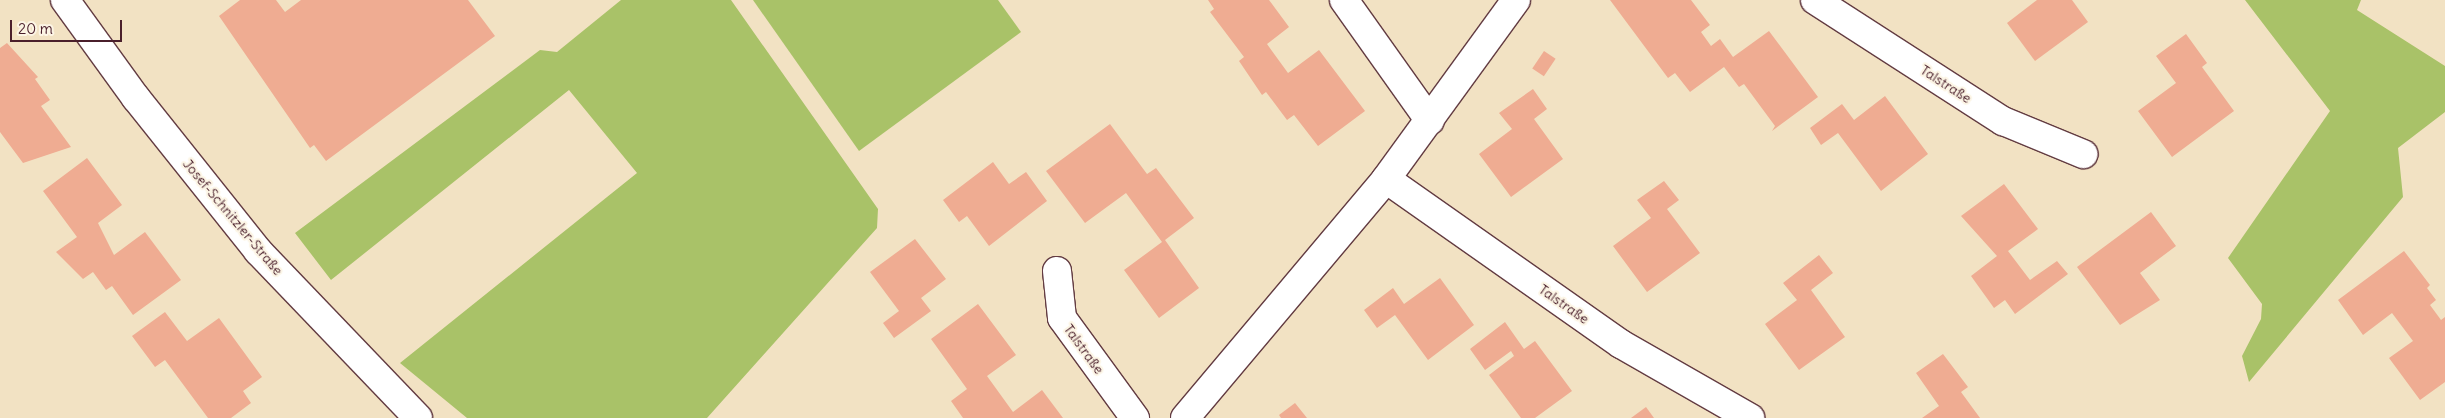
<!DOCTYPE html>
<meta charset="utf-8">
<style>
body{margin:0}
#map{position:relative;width:2445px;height:418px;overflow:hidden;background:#f2e2c3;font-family:Delius,sans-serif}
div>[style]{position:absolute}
.green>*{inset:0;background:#a9c268}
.building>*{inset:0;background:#efac92;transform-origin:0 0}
.roads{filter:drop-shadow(1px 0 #633c42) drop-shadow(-1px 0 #633c42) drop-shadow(0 1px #633c42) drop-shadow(0 -1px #633c42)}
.street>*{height:28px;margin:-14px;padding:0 14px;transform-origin:14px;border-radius:14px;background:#fff}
span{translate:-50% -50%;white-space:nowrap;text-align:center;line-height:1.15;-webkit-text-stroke:4.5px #fcf5e5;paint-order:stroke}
.street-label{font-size:14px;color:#4a1f2b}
.scale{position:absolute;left:10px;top:20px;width:112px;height:22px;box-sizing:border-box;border:2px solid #4a1f2b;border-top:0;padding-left:6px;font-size:15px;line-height:18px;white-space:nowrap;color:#4a1f2b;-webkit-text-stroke:4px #fcf5e5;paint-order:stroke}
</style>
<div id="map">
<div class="green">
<div style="clip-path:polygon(621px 0,731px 0,878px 209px,877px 228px,707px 418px,467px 418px,400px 363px,637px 173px,569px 90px,331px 280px,295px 233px,540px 50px,557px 52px)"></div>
<div style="clip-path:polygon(753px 0,998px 0,1021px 32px,859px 151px)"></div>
<div style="clip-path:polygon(2245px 0,2361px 0,2357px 10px,2445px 66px,2445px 112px,2398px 148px,2403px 197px,2249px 382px,2242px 356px,2261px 319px,2262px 304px,2228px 258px,2330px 111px)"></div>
</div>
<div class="building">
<div style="clip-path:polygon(240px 0,276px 0,285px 12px,301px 0,468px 0,495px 36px,326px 161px,314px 145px,310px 148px,219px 16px)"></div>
<div style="clip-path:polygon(1208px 0,1269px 0,1289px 27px,1267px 44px,1288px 73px,1319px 50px,1365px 111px,1318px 146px,1294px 115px,1287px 120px,1266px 92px,1262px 95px,1239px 61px,1244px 57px,1210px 12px,1214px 9px)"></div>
<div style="clip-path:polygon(1610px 0,1691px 0,1710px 25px,1701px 32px,1711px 46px,1720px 39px,1733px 57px,1769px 31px,1818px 97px,1772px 131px,1775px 126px,1744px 84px,1739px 87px,1724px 67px,1690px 92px,1675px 73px,1668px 78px)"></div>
<div style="clip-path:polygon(2037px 0,2072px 0,2088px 22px,2035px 61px,2007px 23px)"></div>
<div style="clip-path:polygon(2186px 34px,2207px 63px,2202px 67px,2234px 111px,2172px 157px,2138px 111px,2176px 83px,2156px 56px)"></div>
<div style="clip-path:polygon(7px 43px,38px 77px,35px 79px,50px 100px,41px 106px,71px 147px,23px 163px,0 132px,0 48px)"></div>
<div style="left:1544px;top:51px;width:14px;height:21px;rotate:34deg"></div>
<div style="clip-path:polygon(1533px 89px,1547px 109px,1534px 119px,1563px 159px,1511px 197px,1479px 154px,1512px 129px,1499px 113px)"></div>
<div style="clip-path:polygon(1885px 96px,1928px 154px,1881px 191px,1838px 133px,1821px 145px,1810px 128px,1842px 104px,1854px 120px)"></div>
<div style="clip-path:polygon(1110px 124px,1147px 174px,1156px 168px,1194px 218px,1165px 240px,1199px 288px,1159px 318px,1124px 270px,1162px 242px,1126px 193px,1085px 223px,1046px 171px)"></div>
<div style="clip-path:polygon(87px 158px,122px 205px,98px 223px,114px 255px,145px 232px,181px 280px,133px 315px,112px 286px,106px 290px,93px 272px,83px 279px,56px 252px,77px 237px,43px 191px)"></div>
<div style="clip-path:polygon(993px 162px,1009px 184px,1026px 172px,1047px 201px,989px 246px,967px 216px,959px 222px,943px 200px)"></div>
<div style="clip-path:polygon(1664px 181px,1679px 200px,1667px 209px,1700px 253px,1647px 292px,1613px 246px,1651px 218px,1637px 200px)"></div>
<div style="clip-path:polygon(2004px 184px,2038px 229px,2008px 251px,2030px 280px,2057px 261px,2068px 274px,2015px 314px,2005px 300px,1994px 308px,1971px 276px,1997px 256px,1961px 216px)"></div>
<div style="clip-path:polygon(2151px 212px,2176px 246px,2140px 273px,2160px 300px,2120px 325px,2077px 267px)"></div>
<div style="clip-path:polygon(915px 239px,946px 279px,921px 298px,931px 311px,894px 338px,883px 323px,899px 311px,870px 272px)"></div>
<div style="clip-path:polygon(2404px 251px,2430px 285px,2427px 288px,2436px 300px,2430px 305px,2441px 320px,2445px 317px,2445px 382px,2420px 400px,2389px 358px,2413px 341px,2392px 313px,2363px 335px,2338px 300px)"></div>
<div style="clip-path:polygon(1819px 255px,1833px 273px,1811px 290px,1845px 337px,1799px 370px,1765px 324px,1797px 300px,1783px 283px)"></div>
<div style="clip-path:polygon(1440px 278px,1474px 325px,1428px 360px,1395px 315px,1377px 328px,1364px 310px,1393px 288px,1404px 304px)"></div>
<div style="clip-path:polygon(978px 304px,1016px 355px,987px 376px,1013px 412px,1042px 390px,1063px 418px,963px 418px,951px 401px,967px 389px,931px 339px)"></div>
<div style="clip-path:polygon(165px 312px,187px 341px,219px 318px,262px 377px,243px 391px,251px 403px,231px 418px,208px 418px,165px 360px,155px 367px,132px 336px)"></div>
<div style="clip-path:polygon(1505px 322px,1524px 349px,1535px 341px,1572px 391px,1535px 418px,1521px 418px,1489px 375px,1514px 356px,1511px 351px,1485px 370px,1470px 349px)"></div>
<div style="clip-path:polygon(1943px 354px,1968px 387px,1961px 392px,1980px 418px,1922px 418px,1939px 406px,1916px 373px)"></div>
<div style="clip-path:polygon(1295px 403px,1307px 418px,1281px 418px,1279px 415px)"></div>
<div style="clip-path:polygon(1646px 407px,1654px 418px,1631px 418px)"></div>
</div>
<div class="roads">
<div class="street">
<div style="left:65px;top:0;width:121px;rotate:54.1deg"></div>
<div style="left:136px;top:98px;width:196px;rotate:51.4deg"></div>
<div style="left:258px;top:251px;width:231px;rotate:46.2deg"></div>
<div style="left:1344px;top:0;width:148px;rotate:54.6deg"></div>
<div style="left:1815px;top:0;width:224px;rotate:32.8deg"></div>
<div style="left:2003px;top:121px;width:87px;rotate:22.4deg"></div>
<div style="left:1386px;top:179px;width:287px;rotate:35.1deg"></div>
<div style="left:1621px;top:344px;width:149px;rotate:29.8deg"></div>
<div style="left:1057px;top:271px;width:47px;rotate:83.9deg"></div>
<div style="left:1062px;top:318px;width:124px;rotate:53.9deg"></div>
<div style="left:1185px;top:418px;width:312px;rotate:-49.9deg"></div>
<div style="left:1386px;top:179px;width:221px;rotate:-54deg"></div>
</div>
</div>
<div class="street-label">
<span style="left:1946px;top:84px;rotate:33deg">Talstraße</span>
<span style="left:233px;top:217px;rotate:50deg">Josef-Schnitzler-Straße</span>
<span style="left:1564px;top:304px;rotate:35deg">Talstraße</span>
<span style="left:1084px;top:349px;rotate:54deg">Talstraße</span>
</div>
<div class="scale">20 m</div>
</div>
